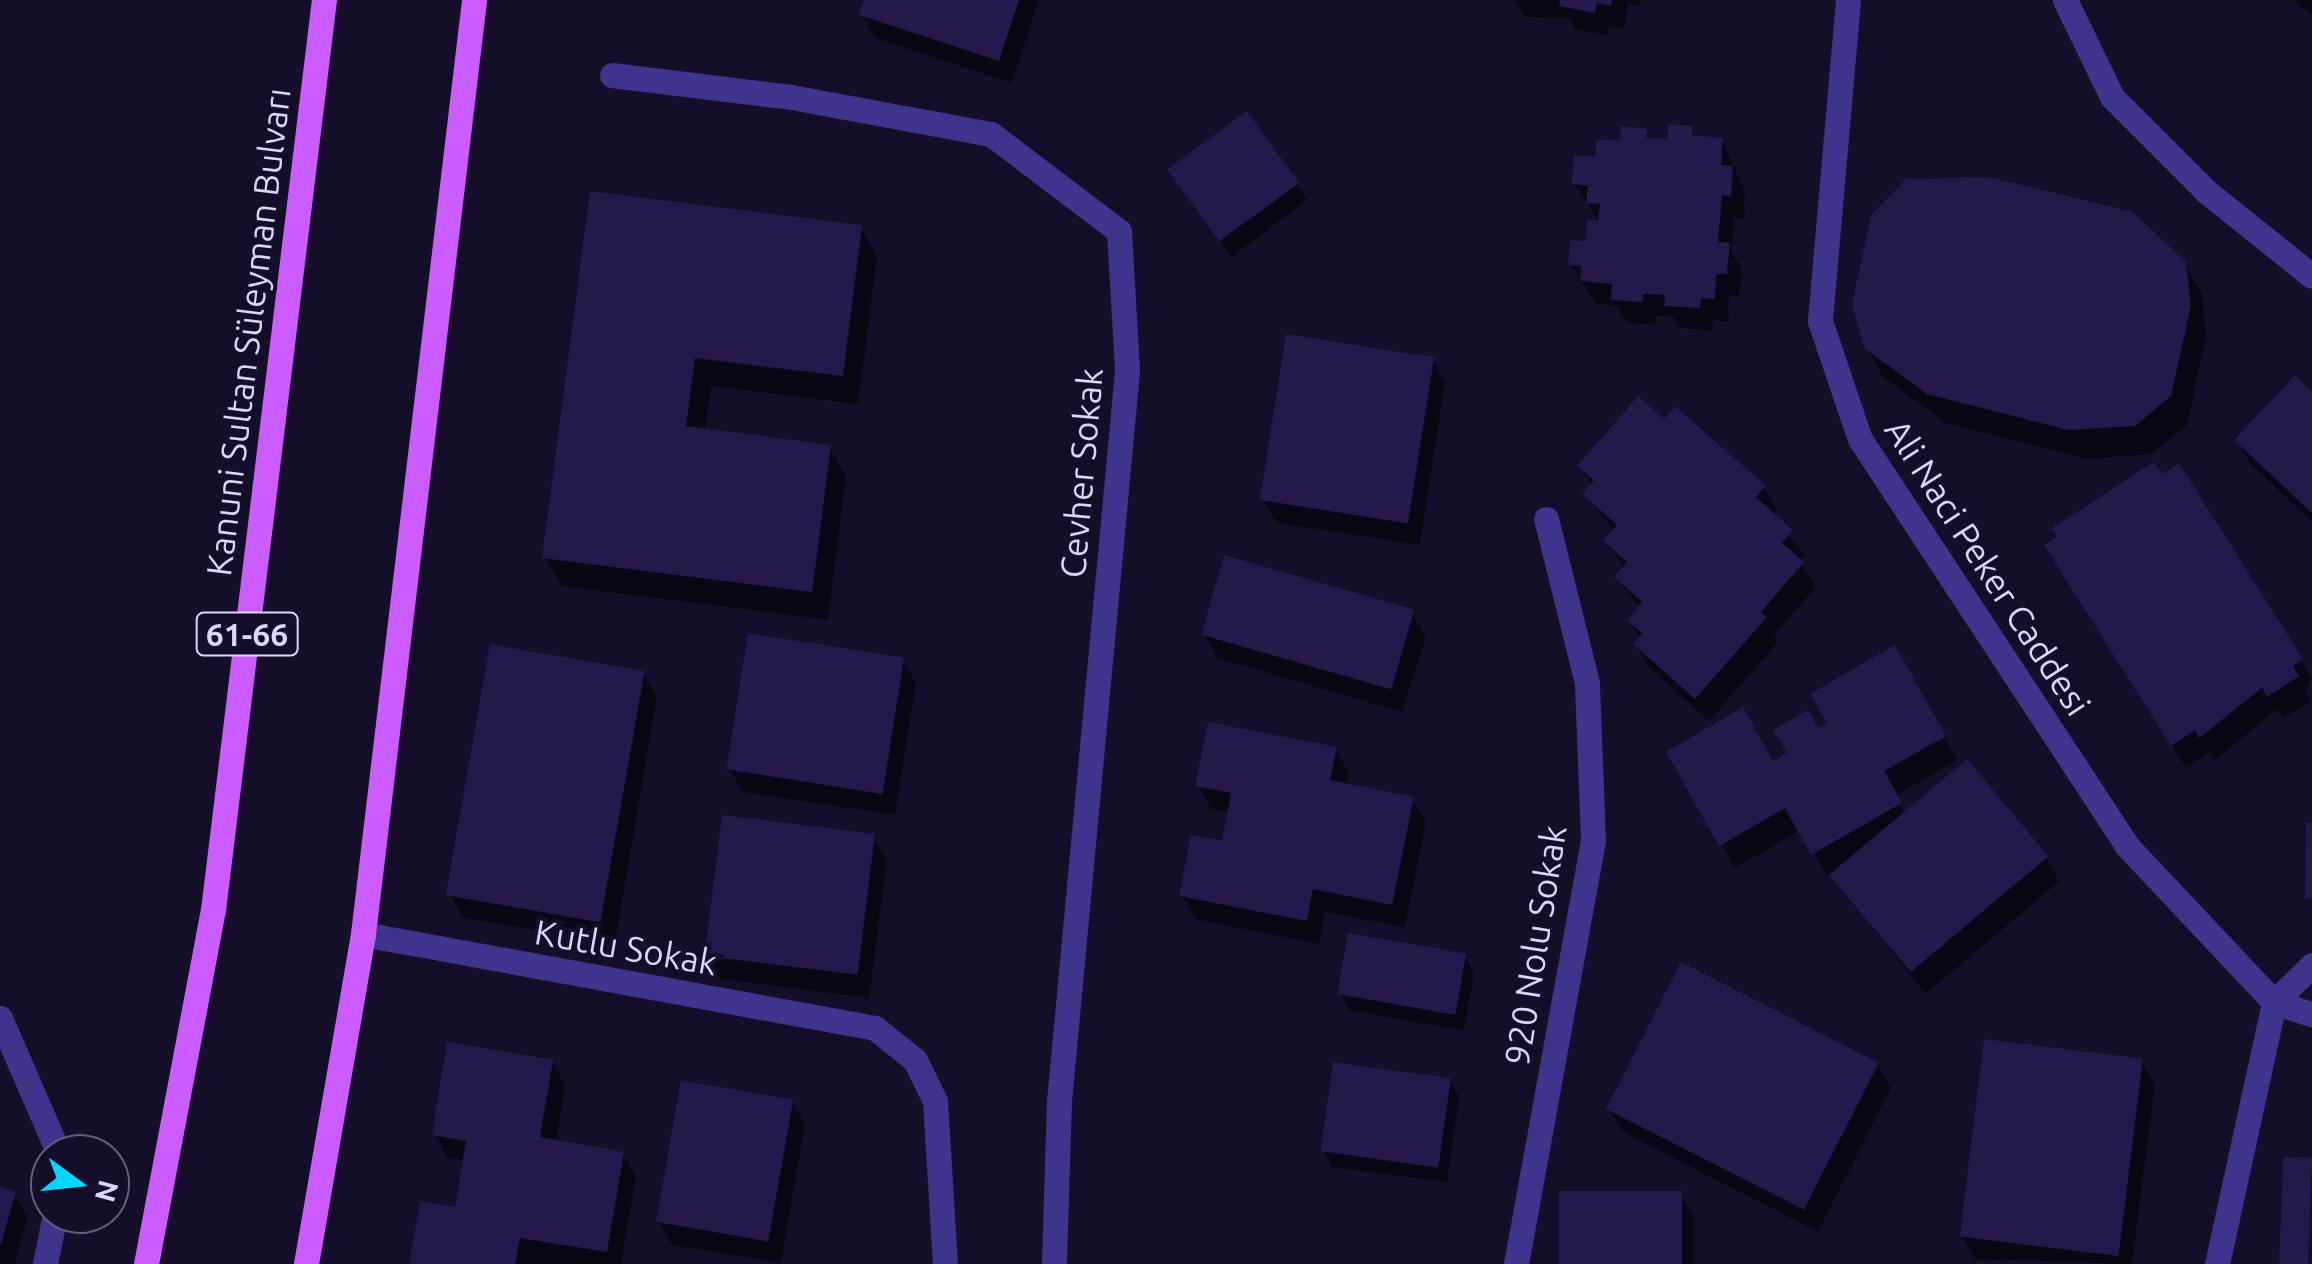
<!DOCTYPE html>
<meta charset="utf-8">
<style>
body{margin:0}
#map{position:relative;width:2312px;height:1264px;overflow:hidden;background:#140e29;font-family:Ubuntu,sans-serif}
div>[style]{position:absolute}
.shadow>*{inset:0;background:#0007}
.building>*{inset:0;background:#25184b;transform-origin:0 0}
.minor>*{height:25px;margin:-12.5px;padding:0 12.5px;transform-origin:12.5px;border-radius:12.5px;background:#3d358b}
.major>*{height:25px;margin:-12.5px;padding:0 12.5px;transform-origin:12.5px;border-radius:12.5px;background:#cb5cff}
span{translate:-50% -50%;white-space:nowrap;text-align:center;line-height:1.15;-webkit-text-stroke:8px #140e29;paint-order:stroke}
.shield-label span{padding:2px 8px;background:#140e29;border:2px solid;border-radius:8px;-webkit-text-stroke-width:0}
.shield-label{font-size:32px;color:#dcd5ff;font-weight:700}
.street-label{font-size:35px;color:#dcd5ff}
.north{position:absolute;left:30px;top:1134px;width:100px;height:100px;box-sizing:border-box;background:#140e29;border:2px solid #645e7f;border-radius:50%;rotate:105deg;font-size:28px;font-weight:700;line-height:40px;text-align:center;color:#dcd5ff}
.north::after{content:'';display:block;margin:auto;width:35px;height:45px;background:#01d7ff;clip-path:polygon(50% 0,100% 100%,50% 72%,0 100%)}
</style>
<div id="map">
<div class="shadow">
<div style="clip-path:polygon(866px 0,1039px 0,1012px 83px,875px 38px,862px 15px)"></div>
<div style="clip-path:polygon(1515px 0,1640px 0,1639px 6px,1628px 4px,1624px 29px,1610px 26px,1607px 35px,1575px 29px,1569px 18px,1524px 17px)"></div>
<div style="clip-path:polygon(2292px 0,2312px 0,2312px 14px)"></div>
<div style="clip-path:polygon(1691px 128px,1696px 138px,1722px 140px,1745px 192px,1744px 218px,1734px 218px,1731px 251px,1742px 269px,1739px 297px,1729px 296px,1728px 322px,1713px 320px,1713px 331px,1680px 328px,1673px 317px,1655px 316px,1655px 325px,1627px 323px,1617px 306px,1596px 304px,1571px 264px,1600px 223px,1575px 184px,1598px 160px,1646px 131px,1651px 141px,1669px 142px)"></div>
<div style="clip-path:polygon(1297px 184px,1307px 200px,1232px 257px,1181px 187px)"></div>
<div style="clip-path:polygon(592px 194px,860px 227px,877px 256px,858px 404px,711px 386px,705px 431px,830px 448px,846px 477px,828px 620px,562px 586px,545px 557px)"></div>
<div style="clip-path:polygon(2184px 263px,2202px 294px,2206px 337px,2187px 425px,2151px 454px,2086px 459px,1946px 423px,1883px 377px,1866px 347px)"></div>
<div style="clip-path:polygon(1432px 360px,1445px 383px,1420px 545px,1277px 523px,1263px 500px)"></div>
<div style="clip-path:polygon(2312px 395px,2312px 521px,2250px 464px,2237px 440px)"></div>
<div style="clip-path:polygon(1664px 422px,1764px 488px,1777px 511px,1773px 516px,1805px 555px,1799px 561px,1816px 587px,1774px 635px,1778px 642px,1709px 721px,1649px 667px,1636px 644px,1640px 639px,1630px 620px,1640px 609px,1617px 577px,1625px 569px,1606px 541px,1614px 531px,1585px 494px,1592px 486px,1580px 466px)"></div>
<div style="clip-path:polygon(2060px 569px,2301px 660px,2312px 679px,2305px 690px,2311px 701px,2283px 719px,2277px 709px,2215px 760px,2210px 752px,2186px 768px)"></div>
<div style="clip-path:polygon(1412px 613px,1426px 637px,1402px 712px,1217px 658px,1204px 634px)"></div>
<div style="clip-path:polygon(1894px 649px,1957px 760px,1895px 796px,1905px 813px,2046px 858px,2059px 882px,1925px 994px,1832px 874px,1827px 876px,1801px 830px,1735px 868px,1669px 753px,1772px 764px,1830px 723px)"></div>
<div style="clip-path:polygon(902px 659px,916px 683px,895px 815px,743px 792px,729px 768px)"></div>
<div style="clip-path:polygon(643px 673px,657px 696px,615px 943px,463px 918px,450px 895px)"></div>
<div style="clip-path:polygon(1335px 749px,1349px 773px,1346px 786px,1412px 799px,1426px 822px,1405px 927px,1325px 912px,1320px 944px,1195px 919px,1182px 896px,1224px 844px,1230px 812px,1211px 809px,1198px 785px)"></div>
<div style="clip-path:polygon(873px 838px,887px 861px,869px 998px,719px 979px,706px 956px)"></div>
<div style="clip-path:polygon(1465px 957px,1474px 973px,1464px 1031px,1349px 1010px,1340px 994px)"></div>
<div style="clip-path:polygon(2141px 1061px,2155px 1085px,2132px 1264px,1975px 1259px,1961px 1235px)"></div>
<div style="clip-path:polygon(552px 1062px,565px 1085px,556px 1143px,623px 1154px,636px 1177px,621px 1264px,412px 1264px,457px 1210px,465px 1161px,448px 1158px,435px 1135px)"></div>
<div style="clip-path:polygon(1878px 1065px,1891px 1088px,1818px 1232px,1623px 1132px,1609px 1109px)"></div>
<div style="clip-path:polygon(1449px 1080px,1459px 1096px,1447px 1182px,1332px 1167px,1323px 1151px)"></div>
<div style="clip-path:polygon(791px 1101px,805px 1124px,781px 1263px,672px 1245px,659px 1222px)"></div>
<div style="clip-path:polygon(0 1190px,14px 1194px,28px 1217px,15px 1264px,0 1264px)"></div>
<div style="clip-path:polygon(1680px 1193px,1694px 1217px,1694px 1264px,1562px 1264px)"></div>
</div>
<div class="building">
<div style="clip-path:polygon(864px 0,1019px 0,999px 61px,859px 15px)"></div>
<div style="clip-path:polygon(1560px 0,1612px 0,1611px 6px,1597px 3px,1595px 13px,1559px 6px)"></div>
<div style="left:1247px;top:111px;width:89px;height:99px;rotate:54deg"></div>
<div style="clip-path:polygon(1668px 124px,1692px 126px,1692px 135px,1723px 138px,1721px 165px,1733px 166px,1731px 196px,1722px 195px,1718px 242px,1730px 243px,1727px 274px,1716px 274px,1715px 299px,1701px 298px,1700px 308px,1664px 306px,1665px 295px,1643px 294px,1643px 302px,1611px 300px,1612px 284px,1580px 281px,1581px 266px,1568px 265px,1570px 240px,1586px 241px,1587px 220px,1598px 220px,1600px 204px,1586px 203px,1588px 186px,1572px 184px,1574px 155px,1595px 157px,1596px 139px,1620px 140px,1621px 126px,1647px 129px,1647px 138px,1667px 140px)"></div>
<div style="clip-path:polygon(1988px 177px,2133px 212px,2186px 262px,2191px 306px,2171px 396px,2135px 426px,2068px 430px,1927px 394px,1864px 348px,1852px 304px,1871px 215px,1906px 179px)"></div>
<div style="clip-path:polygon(590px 191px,862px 225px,843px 376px,695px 358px,686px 426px,831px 445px,812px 592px,542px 558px)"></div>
<div style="left:1286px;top:334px;width:150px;height:168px;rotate:9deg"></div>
<div style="clip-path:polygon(2295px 375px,2312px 391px,2312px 513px,2234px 440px)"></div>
<div style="clip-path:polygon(1638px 396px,1664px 419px,1675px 406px,1766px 486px,1756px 497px,1793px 530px,1782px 543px,1804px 562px,1761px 612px,1767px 617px,1695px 699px,1633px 644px,1642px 633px,1627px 620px,1642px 602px,1614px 577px,1627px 562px,1603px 540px,1617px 525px,1582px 494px,1594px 480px,1577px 466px)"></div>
<div style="clip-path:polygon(2154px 462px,2162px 474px,2179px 463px,2303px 659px,2293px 666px,2299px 676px,2267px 697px,2262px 688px,2199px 738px,2195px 730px,2171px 746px,2044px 545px,2058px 536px,2052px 528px)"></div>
<div style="left:1224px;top:555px;width:198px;height:83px;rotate:16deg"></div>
<div style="left:748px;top:633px;width:158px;height:138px;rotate:9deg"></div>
<div style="left:490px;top:644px;width:157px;height:255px;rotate:10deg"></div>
<div style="clip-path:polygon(1895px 645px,1946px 736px,1884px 771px,1902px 803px,1811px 855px,1785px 808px,1719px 846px,1666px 752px,1743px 707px,1773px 761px,1787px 753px,1773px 730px,1808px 710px,1818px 728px,1827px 723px,1810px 694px)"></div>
<div style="clip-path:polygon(1208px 722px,1337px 747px,1330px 780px,1414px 797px,1392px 905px,1313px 889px,1307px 921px,1179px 896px,1191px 835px,1222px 841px,1231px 793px,1195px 786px)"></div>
<div style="left:1967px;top:759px;width:127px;height:180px;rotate:50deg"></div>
<div style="left:722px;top:815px;width:154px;height:142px;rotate:7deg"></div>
<div style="clip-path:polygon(2306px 823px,2312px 823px,2312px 898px,2305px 898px)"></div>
<div style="left:1348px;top:933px;width:120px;height:62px;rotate:10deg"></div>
<div style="left:1681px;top:962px;width:222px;height:165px;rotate:27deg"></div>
<div style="left:1984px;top:1039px;width:160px;height:199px;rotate:7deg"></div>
<div style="clip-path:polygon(447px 1042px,553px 1060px,540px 1137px,624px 1152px,607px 1252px,520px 1238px,515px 1264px,409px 1264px,420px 1201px,455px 1207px,466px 1141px,432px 1135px)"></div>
<div style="left:1333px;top:1062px;width:119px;height:90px;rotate:8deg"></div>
<div style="left:681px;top:1080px;width:114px;height:144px;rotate:10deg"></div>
<div style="left:2283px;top:1157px;width:29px;height:107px;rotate:2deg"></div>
<div style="clip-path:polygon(0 1187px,16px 1192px,1px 1244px,0 1244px)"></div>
<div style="left:1559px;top:1191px;width:123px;height:73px"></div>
</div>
<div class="minor">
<div style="left:1848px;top:0;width:322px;rotate:95deg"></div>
<div style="left:1820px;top:321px;width:125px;rotate:71.3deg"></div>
<div style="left:1860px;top:439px;width:487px;rotate:56.7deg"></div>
<div style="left:2127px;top:846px;width:214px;rotate:46.7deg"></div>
<div style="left:2274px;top:1002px;width:40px;rotate:18deg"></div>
<div style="left:2065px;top:0;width:108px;rotate:64.1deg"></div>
<div style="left:2112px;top:97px;width:134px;rotate:45deg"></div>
<div style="left:2207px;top:192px;width:134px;rotate:38.7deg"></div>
<div style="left:612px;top:75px;width:180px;rotate:7deg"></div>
<div style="left:791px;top:97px;width:203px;rotate:10.5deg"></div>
<div style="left:991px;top:134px;width:161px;rotate:37.2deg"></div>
<div style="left:1119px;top:231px;width:140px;rotate:86.7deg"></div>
<div style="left:1127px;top:371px;width:733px;rotate:95.32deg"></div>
<div style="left:1059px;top:1101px;width:163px;rotate:91.8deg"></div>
<div style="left:363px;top:934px;width:521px;rotate:10.4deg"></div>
<div style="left:875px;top:1028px;width:51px;rotate:38.7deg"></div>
<div style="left:915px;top:1060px;width:46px;rotate:64deg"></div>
<div style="left:935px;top:1101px;width:163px;rotate:86.5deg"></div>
<div style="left:0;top:1018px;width:148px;rotate:66.5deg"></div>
<div style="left:45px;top:1264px;width:51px;rotate:-78.7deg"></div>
<div style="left:1516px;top:1264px;width:430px;rotate:-79.7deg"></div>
<div style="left:1593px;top:841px;width:158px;rotate:-92.2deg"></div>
<div style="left:1587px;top:683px;width:169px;rotate:-104deg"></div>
<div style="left:2217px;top:1264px;width:268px;rotate:-77.7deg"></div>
<div style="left:2274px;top:1002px;width:53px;rotate:-44.2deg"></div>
</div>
<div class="major">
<div style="left:146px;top:1264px;width:360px;rotate:-79.3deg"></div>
<div style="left:213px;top:910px;width:917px;rotate:-83.05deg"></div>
<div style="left:306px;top:1264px;width:335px;rotate:-80.2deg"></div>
<div style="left:363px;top:934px;width:941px;rotate:-83.22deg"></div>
</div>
<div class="shield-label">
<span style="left:247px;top:634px">61-66</span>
</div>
<div class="street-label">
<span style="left:248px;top:332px;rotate:-83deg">Kanuni Sultan Süleyman Bulvarı</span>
<span style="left:1081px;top:473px;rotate:-85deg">Cevher Sokak</span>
<span style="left:1988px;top:567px;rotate:57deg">Ali Naci Peker Caddesi</span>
<span style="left:1535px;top:945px;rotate:-81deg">920 Nolu Sokak</span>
<span style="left:626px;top:947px;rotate:10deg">Kutlu Sokak</span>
</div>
<div class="north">N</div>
</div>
